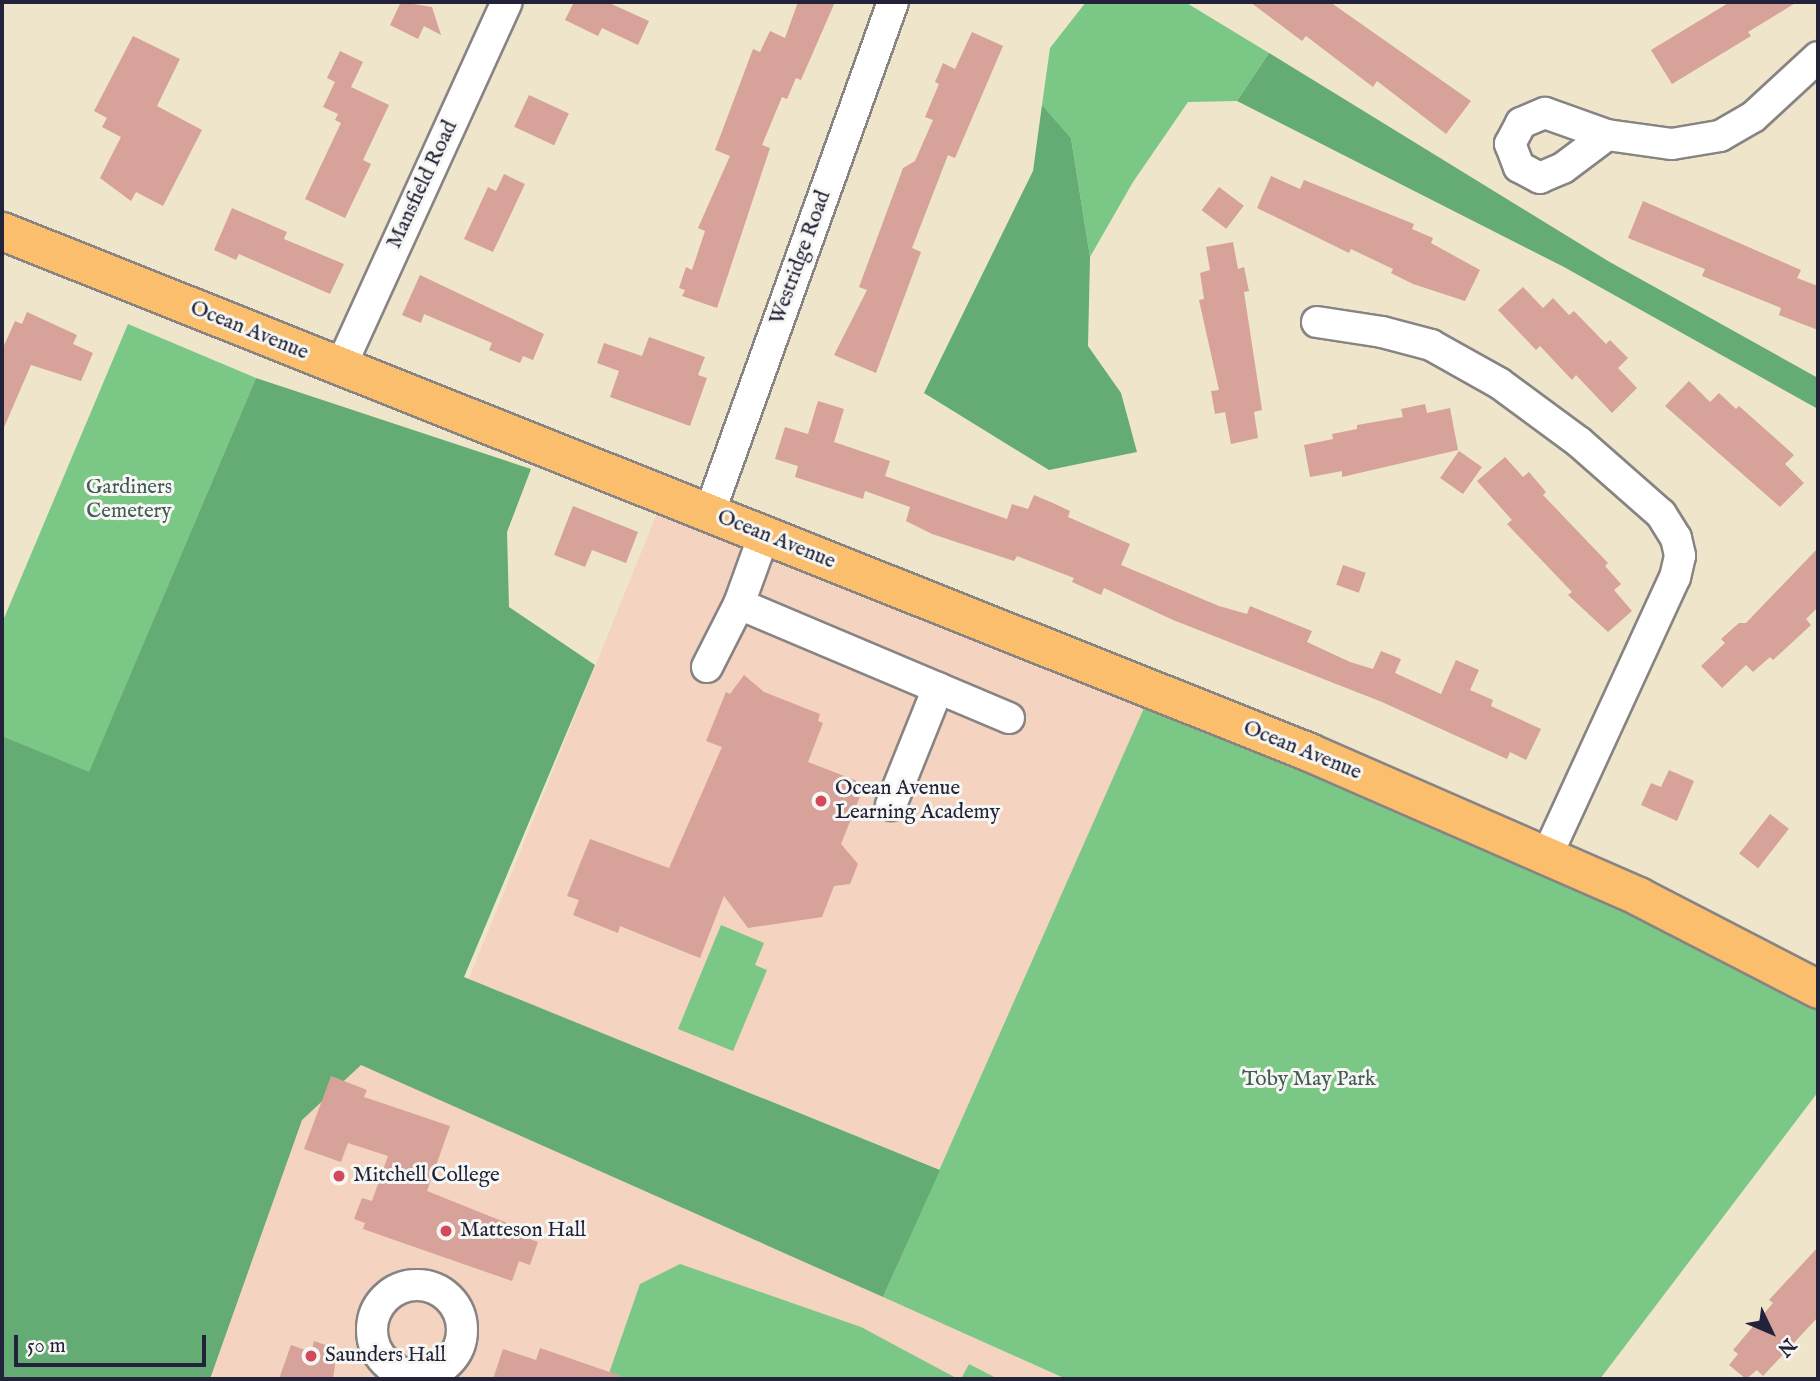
<!DOCTYPE html>
<style>
body{margin:0}
#map{position:relative;width:1820px;height:1381px;overflow:hidden;background:#eee5cb;font-family:"IM FELL English",serif}
div>[style]{position:absolute}
.built>*{inset:0;background:#f4d3c0;transform-origin:0 0}
.green>*{inset:0;background:#7bc786}
.forest>*{inset:0;background:#64ac73}
.building>*{inset:0;background:#d6a299;transform-origin:0 0}
.roads{filter:drop-shadow(2px 0 #888483) drop-shadow(-2px 0 #888483) drop-shadow(0 2px #888483) drop-shadow(0 -2px #888483)}
.minor>*{height:30px;margin:-15px;padding:0 15px;transform-origin:15px;border-radius:15px;background:#fff}
.minor>.ring{margin:-15px;padding:0;box-sizing:content-box;background:none;border:30px solid #fff;border-radius:50%}
.major>*{height:37px;margin:-18.5px;padding:0 18.5px;transform-origin:18.5px;border-radius:18.5px;background:#fabe6d}
.dots>*{width:19px;height:19px;translate:-50% -50%;box-sizing:border-box;border:4px solid #f6f6f2;border-radius:50%}
span{translate:-50% -50%;white-space:nowrap;text-align:center;line-height:1.15;-webkit-text-stroke:6px #f6f6f2;paint-order:stroke}
.street-label{font-size:21px;color:#22223b}
.park-label{font-size:21px;color:#415c55}
.poi-label{font-size:21px;color:#22223b}
.left{translate:0 -50%;text-align:left}
.frame{position:absolute;inset:0;border:4px solid #22223b;pointer-events:none}
.north{position:absolute;left:1736px;top:1297px;width:70px;height:70px;-webkit-text-stroke:5px #f6f6f2;paint-order:stroke;rotate:134deg;font-size:19px;font-weight:700;line-height:28px;text-align:center;color:#22223b}
.north::after{content:'';display:block;margin:auto;width:24px;height:32px;background:#22223b;clip-path:polygon(50% 0,100% 100%,50% 72%,0 100%)}
.scale{position:absolute;left:14px;top:1335px;width:192px;height:32px;box-sizing:border-box;border:4px solid #22223b;border-top:0;padding-left:9px;font-size:21px;line-height:24px;white-space:nowrap;color:#22223b;-webkit-text-stroke:5px #f6f6f2;paint-order:stroke}
</style>
<div id="map">
<div class="built">
<div style="left:664px;top:496px;width:525px;height:521px;rotate:22deg"></div>
<div style="clip-path:polygon(178px 983px,1066px 1379px,2px 1379px)"></div>
</div>
<div class="green">
<div style="clip-path:polygon(1086px 2px,1185px 2px,1269px 53px,1237px 101px,1188px 102px,1133px 182px,1090px 257px,1071px 138px,1042px 105px,1050px 48px)"></div>
<div style="clip-path:polygon(128px 324px,256px 378px,89px 773px,2px 736px,2px 623px)"></div>
<div style="clip-path:polygon(1152px 690px,1818px 989px,1818px 1092px,1600px 1379px,1066px 1379px,883px 1297px)"></div>
<div style="clip-path:polygon(721px 925px,764px 943px,755px 965px,767px 970px,733px 1051px,678px 1029px)"></div>
<div style="clip-path:polygon(680px 1264px,861px 1327px,958px 1379px,607px 1379px,640px 1284px)"></div>
<div style="clip-path:polygon(969px 1364px,998px 1379px,961px 1379px)"></div>
</div>
<div class="forest">
<div style="clip-path:polygon(1269px 53px,1608px 261px,1818px 378px,1818px 409px,1564px 267px,1237px 101px)"></div>
<div style="clip-path:polygon(1042px 105px,1071px 138px,1090px 257px,1088px 346px,1121px 393px,1137px 452px,1049px 470px,924px 393px,1033px 171px)"></div>
<div style="clip-path:polygon(256px 378px,531px 469px,507px 532px,509px 607px,595px 665px,464px 977px,940px 1170px,883px 1297px,361px 1065px,302px 1120px,210px 1379px,2px 1379px,2px 736px,89px 772px)"></div>
</div>
<div class="building">
<div style="clip-path:polygon(401px 2px,432px 7px,441px 35px,424px 26px,418px 39px,390px 25px)"></div>
<div style="clip-path:polygon(574px 2px,607px 2px,649px 21px,638px 45px,602px 28px,598px 36px,565px 20px)"></div>
<div style="clip-path:polygon(798px 2px,835px 2px,801px 80px,796px 78px,787px 99px,782px 97px,762px 145px,770px 148px,717px 308px,682px 296px,685px 290px,679px 288px,686px 267px,692px 270px,705px 231px,698px 228px,730px 156px,715px 150px,753px 49px,760px 52px,770px 31px,785px 38px)"></div>
<div style="clip-path:polygon(1250px 2px,1330px 2px,1471px 101px,1446px 134px,1377px 81px,1373px 87px,1306px 36px,1302px 41px)"></div>
<div style="clip-path:polygon(1730px 2px,1797px 2px,1748px 32px,1751px 36px,1672px 84px,1651px 50px)"></div>
<div style="clip-path:polygon(972px 32px,1003px 46px,955px 158px,948px 155px,912px 248px,921px 252px,876px 373px,834px 355px,867px 290px,859px 287px,903px 168px,915px 161px,933px 120px,925px 117px,939px 84px,935px 82px,943px 63px,955px 69px)"></div>
<div style="clip-path:polygon(133px 36px,180px 59px,157px 106px,202px 130px,163px 206px,136px 192px,131px 201px,100px 178px,121px 137px,102px 127px,107px 118px,94px 111px)"></div>
<div style="clip-path:polygon(340px 51px,363px 62px,351px 87px,389px 105px,363px 160px,371px 164px,345px 218px,305px 199px,341px 123px,335px 120px,338px 114px,323px 107px,335px 82px,327px 78px)"></div>
<div style="left:529px;top:95px;width:44px;height:35px;rotate:25deg"></div>
<div style="clip-path:polygon(504px 174px,525px 184px,493px 252px,464px 239px,488px 187px,496px 191px)"></div>
<div style="clip-path:polygon(1271px 176px,1300px 189px,1304px 180px,1414px 224px,1412px 229px,1433px 238px,1431px 243px,1480px 270px,1465px 301px,1413px 284px,1391px 273px,1393px 269px,1351px 249px,1349px 253px,1257px 208px)"></div>
<div style="left:1219px;top:187px;width:31px;height:29px;rotate:37deg"></div>
<div style="clip-path:polygon(1643px 201px,1801px 270px,1797px 278px,1818px 286px,1818px 330px,1779px 315px,1781px 308px,1702px 276px,1705px 269px,1628px 238px)"></div>
<div style="clip-path:polygon(232px 208px,287px 232px,284px 239px,344px 264px,330px 294px,239px 254px,236px 260px,214px 250px)"></div>
<div style="clip-path:polygon(1233px 242px,1238px 269px,1244px 267px,1249px 291px,1244px 292px,1262px 410px,1254px 412px,1258px 438px,1231px 444px,1225px 412px,1215px 414px,1211px 391px,1219px 390px,1199px 300px,1204px 299px,1200px 273px,1210px 270px,1206px 247px)"></div>
<div style="clip-path:polygon(420px 275px,544px 334px,533px 360px,523px 356px,520px 363px,489px 350px,492px 343px,424px 314px,421px 323px,402px 315px)"></div>
<div style="clip-path:polygon(1523px 287px,1543px 308px,1553px 298px,1569px 315px,1574px 311px,1606px 344px,1610px 340px,1628px 358px,1618px 368px,1637px 388px,1612px 413px,1576px 375px,1572px 380px,1540px 346px,1536px 350px,1498px 310px)"></div>
<div style="clip-path:polygon(27px 312px,77px 335px,73px 344px,93px 353px,81px 381px,31px 365px,2px 432px,2px 350px,15px 321px,22px 324px)"></div>
<div style="clip-path:polygon(649px 337px,705px 357px,698px 375px,707px 378px,690px 426px,610px 397px,619px 371px,597px 363px,604px 343px,642px 356px)"></div>
<div style="clip-path:polygon(1689px 381px,1710px 402px,1719px 393px,1736px 409px,1739px 406px,1794px 455px,1785px 464px,1804px 483px,1780px 507px,1665px 406px)"></div>
<div style="clip-path:polygon(818px 401px,844px 409px,834px 442px,890px 461px,885px 476px,1007px 519px,1012px 504px,1028px 509px,1034px 495px,1053px 503px,1070px 511px,1068px 517px,1130px 544px,1121px 565px,1219px 606px,1247px 614px,1250px 606px,1292px 623px,1312px 631px,1307px 642px,1350px 662px,1373px 669px,1381px 651px,1401px 659px,1395px 673px,1441px 694px,1456px 660px,1479px 670px,1470px 690px,1493px 700px,1491px 706px,1541px 729px,1526px 760px,1510px 752px,1507px 759px,1382px 702px,1173px 620px,1104px 588px,1101px 595px,1072px 582px,1074px 578px,1017px 556px,1014px 561px,932px 534px,906px 521px,910px 507px,865px 491px,863px 499px,795px 477px,798px 466px,775px 459px,785px 427px,808px 434px)"></div>
<div style="clip-path:polygon(1425px 404px,1427px 413px,1450px 408px,1458px 450px,1342px 477px,1342px 471px,1310px 477px,1304px 445px,1333px 439px,1332px 434px,1357px 429px,1357px 425px,1403px 417px,1401px 409px)"></div>
<div style="left:1459px;top:451px;width:28px;height:33px;rotate:35deg"></div>
<div style="clip-path:polygon(1505px 457px,1523px 477px,1529px 472px,1546px 492px,1543px 495px,1608px 563px,1605px 566px,1621px 584px,1614px 590px,1632px 611px,1608px 632px,1568px 595px,1572px 592px,1507px 524px,1512px 520px,1477px 481px)"></div>
<div style="clip-path:polygon(573px 506px,638px 532px,626px 563px,592px 550px,585px 567px,554px 555px)"></div>
<div style="clip-path:polygon(1818px 548px,1818px 607px,1806px 619px,1811px 625px,1773px 660px,1770px 657px,1753px 672px,1746px 665px,1722px 688px,1701px 666px,1725px 643px,1721px 639px,1739px 623px,1746px 623px)"></div>
<div style="left:1343px;top:565px;width:24px;height:21px;rotate:19deg"></div>
<div style="clip-path:polygon(744px 675px,764px 692px,820px 714px,818px 721px,823px 723px,808px 762px,865px 784px,841px 844px,858px 864px,850px 884px,834px 886px,822px 917px,748px 928px,724px 896px,700px 958px,620px 926px,618px 933px,573px 915px,579px 900px,567px 896px,590px 839px,669px 868px,722px 747px,706px 741px,726px 692px,730px 694px)"></div>
<div style="clip-path:polygon(1669px 770px,1694px 781px,1677px 821px,1641px 805px,1651px 783px,1661px 787px)"></div>
<div style="left:1770px;top:814px;width:24px;height:50px;rotate:38deg"></div>
<div style="clip-path:polygon(331px 1076px,367px 1090px,364px 1097px,450px 1126px,427px 1191px,529px 1232px,527px 1238px,538px 1242px,530px 1265px,519px 1261px,512px 1281px,363px 1229px,365px 1223px,354px 1219px,362px 1198px,372px 1201px,388px 1156px,348px 1143px,341px 1162px,304px 1149px)"></div>
<div style="clip-path:polygon(1818px 1247px,1818px 1317px,1763px 1376px,1757px 1370px,1746px 1379px,1729px 1365px,1738px 1354px,1733px 1350px,1773px 1303px,1769px 1300px)"></div>
<div style="clip-path:polygon(314px 1341px,337px 1349px,333px 1379px,279px 1379px,291px 1345px,311px 1352px)"></div>
<div style="clip-path:polygon(540px 1348px,621px 1376px,621px 1379px,493px 1379px,503px 1349px,536px 1360px)"></div>
</div>
<div class="roads">
<div class="minor">
<div style="left:1607px;top:135px;width:55px;rotate:143.1deg"></div>
<div style="left:1563px;top:168px;width:25px;rotate:157deg"></div>
<div style="left:1540px;top:178px;width:24px;rotate:-152deg"></div>
<div style="left:1519px;top:167px;width:25px;rotate:-111deg"></div>
<div style="left:1510px;top:144px;width:24px;rotate:-62deg"></div>
<div style="left:1521px;top:123px;width:26px;rotate:-23deg"></div>
<div style="left:1545px;top:113px;width:66px;rotate:19.5deg"></div>
<div style="left:1607px;top:135px;width:66px;rotate:7.9deg"></div>
<div style="left:1672px;top:144px;width:49px;rotate:-9.5deg"></div>
<div style="left:1720px;top:136px;width:38px;rotate:-30deg"></div>
<div style="left:1753px;top:117px;width:88px;rotate:-42.7deg"></div>
<div style="left:1317px;top:322px;width:66px;rotate:8.7deg"></div>
<div style="left:1382px;top:332px;width:51px;rotate:14.9deg"></div>
<div style="left:1431px;top:345px;width:78px;rotate:29.2deg"></div>
<div style="left:1499px;top:383px;width:99px;rotate:36.4deg"></div>
<div style="left:1579px;top:442px;width:109px;rotate:41.3deg"></div>
<div style="left:1661px;top:514px;width:28px;rotate:58deg"></div>
<div style="left:1676px;top:538px;width:18px;rotate:77deg"></div>
<div style="left:1680px;top:556px;width:22px;rotate:103deg"></div>
<div style="left:1675px;top:577px;width:306px;rotate:114.7deg"></div>
<div style="left:340px;top:368px;width:402px;rotate:-65.5deg"></div>
<div style="left:709px;top:514px;width:544px;rotate:-70.23deg"></div>
<div style="left:764px;top:535px;width:73px;rotate:109.9deg"></div>
<div style="left:739px;top:604px;width:293px;rotate:22.9deg"></div>
<div style="left:707px;top:667px;width:71px;rotate:-63.1deg"></div>
<div style="left:891px;top:805px;width:126px;rotate:-68.1deg"></div>
<div class="ring" style="left:372px;top:1285px;width:60px;height:60px"></div>
</div>
<div class="major">
<div style="left:2px;top:231px;width:1407px;rotate:21.73deg"></div>
<div style="left:1309px;top:752px;width:359px;rotate:23.6deg"></div>
<div style="left:1638px;top:896px;width:203px;rotate:27.3deg"></div>
</div>
</div>
<div class="dots">
<div style="left:821px;top:801px;background:#d1495b"></div>
<div style="left:339px;top:1176px;background:#d1495b"></div>
<div style="left:446px;top:1231px;background:#d1495b"></div>
<div style="left:311px;top:1356px;background:#d1495b"></div>
</div>
<div class="street-label">
<span style="left:423px;top:185px;rotate:-65deg">Mansfield Road</span>
<span style="left:801px;top:258px;rotate:-70deg">Westridge Road</span>
<span style="left:249px;top:331px;rotate:22deg">Ocean Avenue</span>
<span style="left:776px;top:540px;rotate:22deg">Ocean Avenue</span>
<span style="left:1302px;top:751px;rotate:22deg">Ocean Avenue</span>
</div>
<div class="park-label">
<span style="left:129px;top:500px">Gardiners<br>Cemetery</span>
<span style="left:1309px;top:1080px">Toby May Park</span>
</div>
<div class="poi-label">
<span class="left" style="left:835px;top:801px">Ocean Avenue<br>Learning Academy</span>
<span class="left" style="left:353px;top:1176px">Mitchell College</span>
<span class="left" style="left:460px;top:1231px">Matteson Hall</span>
<span class="left" style="left:325px;top:1356px">Saunders Hall</span>
</div>
<div class="frame"></div>
<div class="north">N</div>
<div class="scale">50 m</div>
</div>
